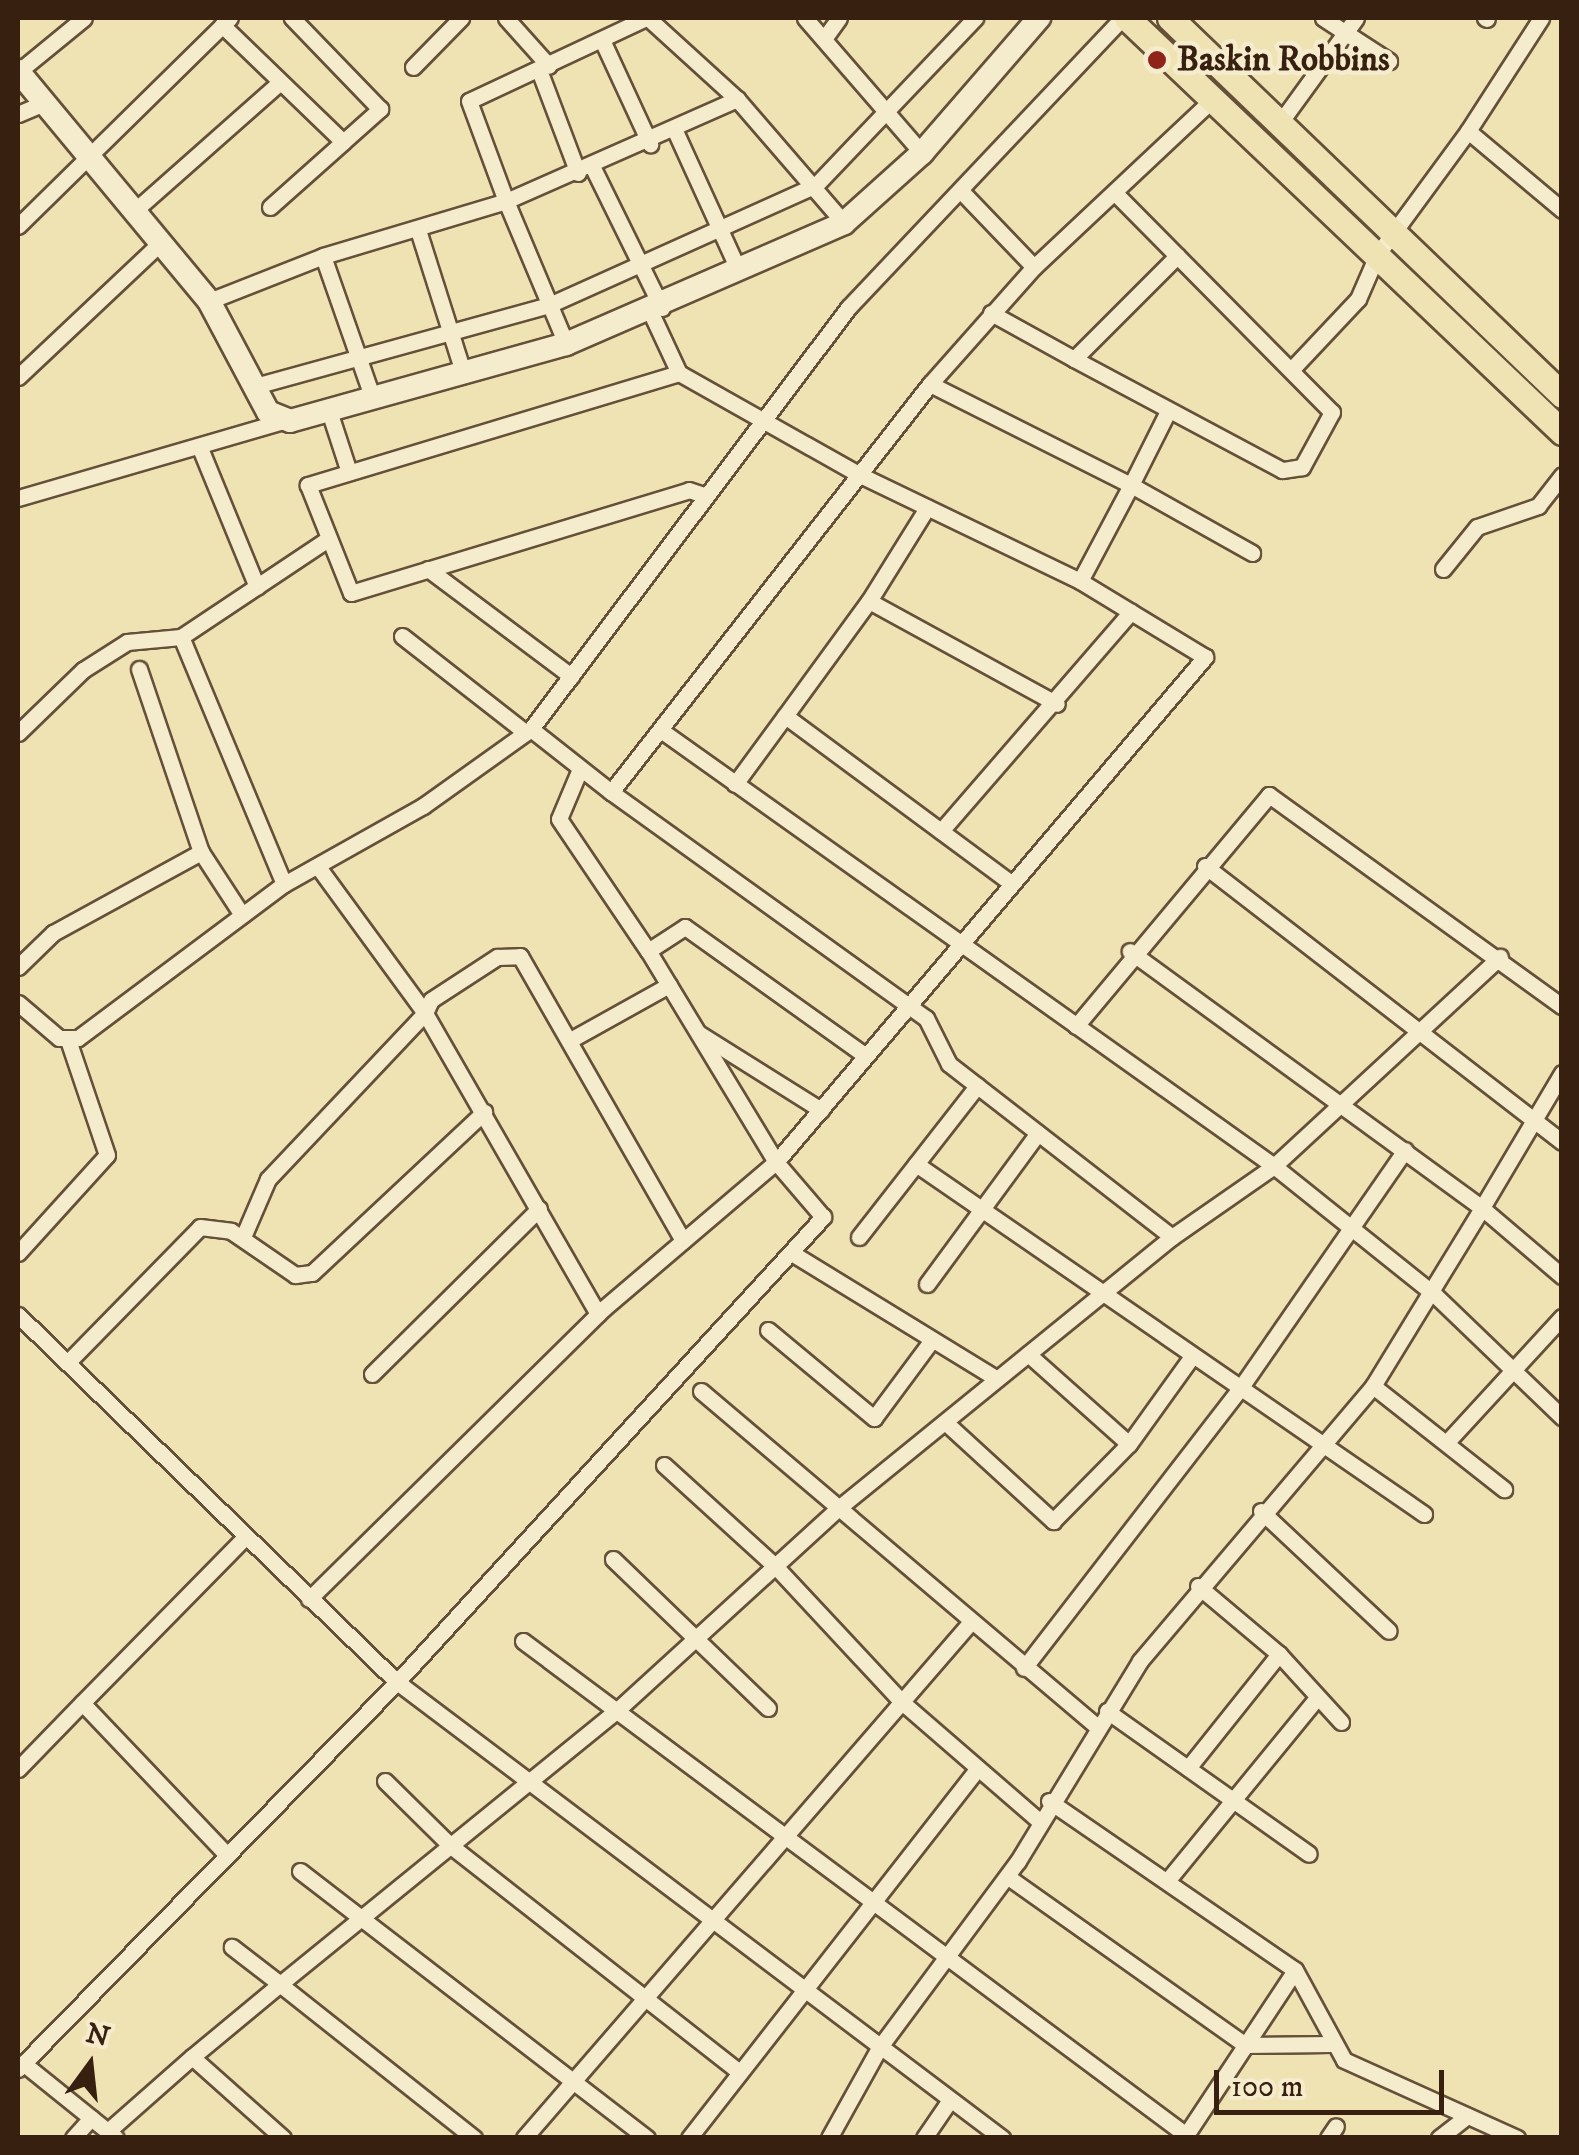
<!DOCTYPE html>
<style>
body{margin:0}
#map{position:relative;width:1579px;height:2155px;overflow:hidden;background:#efe2b3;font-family:"IM FELL DW Pica",serif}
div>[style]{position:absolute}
.roads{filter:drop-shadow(2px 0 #655039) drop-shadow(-2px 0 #655039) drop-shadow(0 2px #655039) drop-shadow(0 -2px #655039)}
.street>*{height:15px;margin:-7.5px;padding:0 7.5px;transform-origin:7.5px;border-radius:7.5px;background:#f5ecce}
.secondary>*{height:22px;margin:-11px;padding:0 11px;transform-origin:11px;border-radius:11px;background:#f5ecce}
.primary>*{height:25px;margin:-12.5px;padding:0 12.5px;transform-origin:12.5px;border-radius:12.5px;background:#efe2b3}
.dots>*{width:28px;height:28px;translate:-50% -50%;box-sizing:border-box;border:5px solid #f5ecce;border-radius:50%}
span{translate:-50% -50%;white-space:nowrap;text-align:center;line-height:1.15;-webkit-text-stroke:9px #f5ecce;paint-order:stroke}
.poi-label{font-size:35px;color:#372010;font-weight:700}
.left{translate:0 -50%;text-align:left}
.frame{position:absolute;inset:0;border:20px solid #372010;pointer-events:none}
.north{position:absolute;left:40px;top:2015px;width:100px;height:100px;-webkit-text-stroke:8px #f5ecce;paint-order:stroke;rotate:15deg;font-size:28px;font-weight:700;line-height:40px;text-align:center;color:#372010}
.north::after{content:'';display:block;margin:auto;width:35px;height:45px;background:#372010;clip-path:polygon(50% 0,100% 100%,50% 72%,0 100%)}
.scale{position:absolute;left:1214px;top:2070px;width:230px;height:45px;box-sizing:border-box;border:5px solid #372010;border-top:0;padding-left:12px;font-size:30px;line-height:35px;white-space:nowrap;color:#372010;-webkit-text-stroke:8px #f5ecce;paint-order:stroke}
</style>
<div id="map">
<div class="roads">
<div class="street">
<div style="left:506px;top:18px;width:64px;rotate:48.1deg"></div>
<div style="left:646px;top:18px;width:195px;rotate:154.9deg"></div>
<div style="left:469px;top:101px;width:107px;rotate:69.7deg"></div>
<div style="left:506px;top:201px;width:253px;rotate:-23.8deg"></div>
<div style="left:648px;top:18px;width:120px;rotate:42.3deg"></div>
<div style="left:737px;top:99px;width:164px;rotate:49.2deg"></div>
<div style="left:805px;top:18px;width:179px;rotate:49.1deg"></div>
<div style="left:1323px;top:18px;width:79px;rotate:33.1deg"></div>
<div style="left:1485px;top:18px;width:2px;rotate:27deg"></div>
<div style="left:222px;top:25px;width:168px;rotate:44deg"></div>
<div style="left:343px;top:142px;width:50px;rotate:-41.7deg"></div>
<div style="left:380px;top:109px;width:127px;rotate:-134deg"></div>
<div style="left:826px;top:36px;width:22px;rotate:-54deg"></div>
<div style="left:602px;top:40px;width:115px;rotate:65.2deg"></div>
<div style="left:413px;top:67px;width:69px;rotate:-45.6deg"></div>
<div style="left:539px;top:70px;width:110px;rotate:69.3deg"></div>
<div style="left:18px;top:72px;width:85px;rotate:-39.3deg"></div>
<div style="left:18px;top:114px;width:25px;rotate:-23deg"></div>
<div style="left:1279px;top:124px;width:131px;rotate:-54deg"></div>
<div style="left:1468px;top:131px;width:135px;rotate:-57.1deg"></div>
<div style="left:676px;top:133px;width:149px;rotate:65.5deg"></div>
<div style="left:593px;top:168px;width:156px;rotate:63.8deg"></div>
<div style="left:961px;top:191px;width:105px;rotate:46.2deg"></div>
<div style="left:1034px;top:267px;width:245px;rotate:-43.2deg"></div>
<div style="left:1116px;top:194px;width:307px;rotate:45.3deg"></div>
<div style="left:1332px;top:412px;width:63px;rotate:118.6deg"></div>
<div style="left:1302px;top:467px;width:20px;rotate:171deg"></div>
<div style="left:1282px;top:470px;width:236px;rotate:-151.9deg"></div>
<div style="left:1074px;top:359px;width:146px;rotate:-45deg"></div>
<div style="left:270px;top:207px;width:98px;rotate:-41.7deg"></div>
<div style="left:132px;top:213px;width:198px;rotate:-41.5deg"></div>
<div style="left:18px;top:226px;width:297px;rotate:-44.5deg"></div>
<div style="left:418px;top:230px;width:152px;rotate:72.4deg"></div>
<div style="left:209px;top:301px;width:123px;rotate:-21.5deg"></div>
<div style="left:651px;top:313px;width:66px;rotate:65deg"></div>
<div style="left:679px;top:373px;width:206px;rotate:29.4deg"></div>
<div style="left:858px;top:474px;width:246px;rotate:25.7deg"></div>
<div style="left:991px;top:313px;width:95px;rotate:29deg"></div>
<div style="left:1291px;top:370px;width:98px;rotate:-46.7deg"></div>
<div style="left:1358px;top:299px;width:48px;rotate:-66.6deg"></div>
<div style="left:1377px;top:255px;width:154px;rotate:-53.7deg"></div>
<div style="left:1468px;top:131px;width:123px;rotate:40deg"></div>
<div style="left:679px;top:373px;width:388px;rotate:163.2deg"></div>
<div style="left:308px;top:485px;width:116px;rotate:68.3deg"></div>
<div style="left:351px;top:593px;width:353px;rotate:-16.9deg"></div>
<div style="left:689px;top:490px;width:18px;rotate:19deg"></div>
<div style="left:18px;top:377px;width:195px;rotate:-43.3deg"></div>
<div style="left:930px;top:384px;width:225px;rotate:26.7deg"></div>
<div style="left:1131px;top:485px;width:83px;rotate:-63.4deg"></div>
<div style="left:255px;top:386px;width:305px;rotate:-15.4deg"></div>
<div style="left:549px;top:305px;width:293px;rotate:-24.2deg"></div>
<div style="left:816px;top:185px;width:231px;rotate:-46.4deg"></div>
<div style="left:373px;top:399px;width:151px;rotate:-109.3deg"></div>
<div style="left:323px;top:256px;width:191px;rotate:-16.7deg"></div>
<div style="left:506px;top:201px;width:155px;rotate:67.2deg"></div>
<div style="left:330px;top:414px;width:61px;rotate:71.9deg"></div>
<div style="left:200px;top:448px;width:150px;rotate:67.7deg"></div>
<div style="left:18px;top:498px;width:273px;rotate:-16.2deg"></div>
<div style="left:428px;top:569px;width:179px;rotate:36.8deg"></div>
<div style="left:1443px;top:569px;width:54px;rotate:-51deg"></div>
<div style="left:1477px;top:527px;width:65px;rotate:-19deg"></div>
<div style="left:1538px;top:506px;width:39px;rotate:-52deg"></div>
<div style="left:869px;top:601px;width:110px;rotate:-58.1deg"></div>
<div style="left:402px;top:636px;width:157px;rotate:38deg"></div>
<div style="left:139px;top:669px;width:193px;rotate:71.3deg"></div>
<div style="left:201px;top:852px;width:75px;rotate:56.9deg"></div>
<div style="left:531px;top:729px;width:102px;rotate:38.2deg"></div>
<div style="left:611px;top:792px;width:518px;rotate:-51.98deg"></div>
<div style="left:930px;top:384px;width:157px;rotate:-48.4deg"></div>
<div style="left:662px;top:731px;width:751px;rotate:35.4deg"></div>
<div style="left:1274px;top:1166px;width:205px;rotate:38.7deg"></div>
<div style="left:1434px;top:1294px;width:178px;rotate:43.9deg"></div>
<div style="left:18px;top:733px;width:91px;rotate:-44.1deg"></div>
<div style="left:83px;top:670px;width:52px;rotate:-32.5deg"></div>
<div style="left:127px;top:642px;width:54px;rotate:-5.3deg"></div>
<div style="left:580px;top:769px;width:54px;rotate:112.8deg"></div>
<div style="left:559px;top:819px;width:159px;rotate:56deg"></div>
<div style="left:648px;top:951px;width:44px;rotate:-33deg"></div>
<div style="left:685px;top:927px;width:222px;rotate:35.5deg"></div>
<div style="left:735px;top:784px;width:84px;rotate:-53.7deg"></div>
<div style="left:611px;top:792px;width:388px;rotate:35.7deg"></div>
<div style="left:926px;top:1018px;width:51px;rotate:63.4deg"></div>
<div style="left:949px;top:1064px;width:282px;rotate:37.8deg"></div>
<div style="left:941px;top:831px;width:290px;rotate:-49.1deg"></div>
<div style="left:1205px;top:866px;width:451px;rotate:37.7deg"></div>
<div style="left:1011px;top:883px;width:281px;rotate:-143.5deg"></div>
<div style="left:785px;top:716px;width:142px;rotate:-53.9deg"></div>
<div style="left:869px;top:601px;width:214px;rotate:28.7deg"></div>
<div style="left:284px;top:884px;width:268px;rotate:-112.6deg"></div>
<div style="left:181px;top:637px;width:177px;rotate:-33.7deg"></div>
<div style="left:18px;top:967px;width:49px;rotate:-44.2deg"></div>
<div style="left:53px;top:933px;width:169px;rotate:-28.7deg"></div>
<div style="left:18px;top:1003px;width:54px;rotate:40.5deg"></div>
<div style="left:59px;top:1038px;width:19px"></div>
<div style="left:78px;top:1038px;width:257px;rotate:-36.8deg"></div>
<div style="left:284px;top:884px;width:159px;rotate:-29.3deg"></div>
<div style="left:423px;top:806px;width:133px;rotate:-35.5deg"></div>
<div style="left:531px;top:729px;width:527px;rotate:-53.02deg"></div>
<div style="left:848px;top:308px;width:399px;rotate:-46.6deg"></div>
<div style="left:1076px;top:1026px;width:301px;rotate:-50.1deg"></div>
<div style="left:1269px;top:795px;width:361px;rotate:35.8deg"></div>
<div style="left:700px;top:1034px;width:143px;rotate:32.1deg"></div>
<div style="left:572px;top:1039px;width:111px;rotate:-29.1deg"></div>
<div style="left:1562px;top:1073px;width:157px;rotate:120.7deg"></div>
<div style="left:1482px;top:1208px;width:105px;rotate:40.4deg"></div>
<div style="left:916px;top:1164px;width:617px;rotate:34.57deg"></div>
<div style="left:243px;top:1237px;width:63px;rotate:-66.7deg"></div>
<div style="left:268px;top:1179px;width:228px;rotate:-46.6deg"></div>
<div style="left:425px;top:1013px;width:181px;rotate:-126.2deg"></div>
<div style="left:859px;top:1237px;width:192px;rotate:-52deg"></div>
<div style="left:18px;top:1253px;width:132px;rotate:-47.8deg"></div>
<div style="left:107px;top:1155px;width:121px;rotate:-108.7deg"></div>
<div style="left:795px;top:1255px;width:236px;rotate:31.5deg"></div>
<div style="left:927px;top:1284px;width:187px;rotate:-53.7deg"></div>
<div style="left:598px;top:1314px;width:347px;rotate:-119.9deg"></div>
<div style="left:425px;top:1013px;width:14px;rotate:-65deg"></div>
<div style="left:431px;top:1000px;width:79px;rotate:-33.1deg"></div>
<div style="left:497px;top:957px;width:23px;rotate:-2deg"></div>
<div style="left:520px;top:956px;width:328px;rotate:60.2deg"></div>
<div style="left:18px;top:1315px;width:528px;rotate:44.08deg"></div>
<div style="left:397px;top:1682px;width:758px;rotate:37.01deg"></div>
<div style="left:768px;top:1330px;width:138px;rotate:39.7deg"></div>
<div style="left:874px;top:1418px;width:97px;rotate:-53.4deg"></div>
<div style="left:1028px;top:1354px;width:135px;rotate:41.7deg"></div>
<div style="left:67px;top:1363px;width:190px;rotate:-45.6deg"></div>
<div style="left:200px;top:1227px;width:31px;rotate:7deg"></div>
<div style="left:231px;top:1231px;width:78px;rotate:34.5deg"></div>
<div style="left:295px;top:1275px;width:17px;rotate:-7deg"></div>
<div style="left:312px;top:1273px;width:236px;rotate:-43.1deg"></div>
<div style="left:372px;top:1374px;width:235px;rotate:-44.7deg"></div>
<div style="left:1373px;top:1386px;width:167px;rotate:38.2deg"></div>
<div style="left:701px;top:1391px;width:517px;rotate:40.29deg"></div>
<div style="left:945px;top:1422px;width:147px;rotate:42.5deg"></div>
<div style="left:1053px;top:1521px;width:108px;rotate:-45.4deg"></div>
<div style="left:1129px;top:1444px;width:105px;rotate:-54.3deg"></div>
<div style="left:1447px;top:1442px;width:170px;rotate:-47.4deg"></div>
<div style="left:664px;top:1465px;width:151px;rotate:42.3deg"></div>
<div style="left:776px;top:1567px;width:186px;rotate:47deg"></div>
<div style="left:903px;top:1703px;width:179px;rotate:40.9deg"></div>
<div style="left:1261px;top:1511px;width:175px;rotate:43.2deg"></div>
<div style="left:613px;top:1559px;width:215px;rotate:43.9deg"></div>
<div style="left:1198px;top:1586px;width:106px;rotate:40deg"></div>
<div style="left:1279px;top:1654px;width:92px;rotate:47.6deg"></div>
<div style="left:309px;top:1599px;width:413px;rotate:-44.6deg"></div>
<div style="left:603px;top:1309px;width:227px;rotate:-40.4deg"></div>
<div style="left:776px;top:1162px;width:247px;rotate:-121.2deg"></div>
<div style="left:523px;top:1641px;width:827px;rotate:36.69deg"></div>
<div style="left:1024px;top:1668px;width:355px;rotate:-52.3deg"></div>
<div style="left:1241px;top:1387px;width:288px;rotate:-55.3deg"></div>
<div style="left:1107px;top:1711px;width:247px;rotate:35.3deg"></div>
<div style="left:1188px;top:1768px;width:146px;rotate:-51.4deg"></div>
<div style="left:18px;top:1769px;width:92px;rotate:-45.9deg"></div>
<div style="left:385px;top:1781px;width:93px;rotate:44.6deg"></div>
<div style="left:451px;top:1846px;width:367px;rotate:38.1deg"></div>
<div style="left:1049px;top:1801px;width:298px;rotate:34.5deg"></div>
<div style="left:1295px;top:1970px;width:102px;rotate:61.4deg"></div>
<div style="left:1344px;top:2060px;width:190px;rotate:24.3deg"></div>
<div style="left:227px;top:1855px;width:210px;rotate:-133.6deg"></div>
<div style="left:82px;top:1703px;width:231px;rotate:-45.5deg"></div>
<div style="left:300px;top:1871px;width:438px;rotate:37.6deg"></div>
<div style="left:1008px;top:1877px;width:291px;rotate:35.3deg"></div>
<div style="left:1245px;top:2045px;width:86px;rotate:-0.7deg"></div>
<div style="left:1167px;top:1881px;width:234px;rotate:-50.7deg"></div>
<div style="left:192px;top:2057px;width:114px;rotate:-39.7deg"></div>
<div style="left:280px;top:1984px;width:61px;rotate:-142.4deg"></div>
<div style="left:23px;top:2063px;width:119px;rotate:38.9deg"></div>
<div style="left:18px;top:2069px;width:542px;rotate:-45.6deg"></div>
<div style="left:397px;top:1682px;width:631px;rotate:-47.51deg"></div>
<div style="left:823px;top:1217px;width:72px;rotate:-130.5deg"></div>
<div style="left:776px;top:1162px;width:663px;rotate:-49.65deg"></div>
<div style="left:1205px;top:657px;width:146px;rotate:-148.7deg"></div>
<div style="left:1080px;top:581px;width:109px;rotate:-62deg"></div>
<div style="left:1131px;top:485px;width:139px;rotate:29.3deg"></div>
<div style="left:108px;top:2131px;width:112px;rotate:-41.4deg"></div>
<div style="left:192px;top:2057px;width:122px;rotate:41.7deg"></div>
<div style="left:73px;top:2138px;width:27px;rotate:-48deg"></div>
<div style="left:474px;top:2138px;width:248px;rotate:-141.6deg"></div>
<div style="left:280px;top:1984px;width:430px;rotate:-39.1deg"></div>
<div style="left:614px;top:1713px;width:301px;rotate:-42.4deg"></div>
<div style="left:836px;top:1510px;width:433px;rotate:-39.1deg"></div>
<div style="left:1172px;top:1237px;width:124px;rotate:-34.8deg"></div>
<div style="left:1274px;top:1166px;width:308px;rotate:-42.8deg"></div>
<div style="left:524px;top:2138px;width:681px;rotate:-49.11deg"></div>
<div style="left:689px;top:2138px;width:469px;rotate:-52deg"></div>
<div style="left:829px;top:2138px;width:103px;rotate:-60.9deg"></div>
<div style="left:879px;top:2048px;width:233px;rotate:-53.4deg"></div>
<div style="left:1018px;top:1861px;width:234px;rotate:-58.6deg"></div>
<div style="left:1140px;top:1661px;width:360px;rotate:-49.7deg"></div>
<div style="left:1373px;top:1386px;width:209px;rotate:-58.5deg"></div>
<div style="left:1482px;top:1208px;width:436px;rotate:-143.9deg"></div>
<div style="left:924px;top:2138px;width:46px;rotate:-55.6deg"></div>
<div style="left:1184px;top:2138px;width:201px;rotate:-56.5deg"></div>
<div style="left:1328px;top:2138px;width:14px;rotate:-56deg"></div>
<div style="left:1439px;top:2138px;width:36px;rotate:-38deg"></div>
</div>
<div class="secondary">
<div style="left:18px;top:71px;width:299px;rotate:50.3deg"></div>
<div style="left:209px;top:301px;width:126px;rotate:62deg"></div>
<div style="left:268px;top:412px;width:24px;rotate:22deg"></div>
<div style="left:290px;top:421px;width:287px;rotate:-15.6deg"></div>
<div style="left:566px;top:344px;width:303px;rotate:-23.5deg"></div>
<div style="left:844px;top:223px;width:105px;rotate:-41.9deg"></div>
<div style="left:922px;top:153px;width:179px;rotate:-49.1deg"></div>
</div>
<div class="primary">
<div style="left:1127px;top:18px;width:601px;rotate:43.58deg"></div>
<div style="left:1170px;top:18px;width:544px;rotate:43.88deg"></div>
</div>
</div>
<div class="dots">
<div style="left:1157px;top:60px;background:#8f2418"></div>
</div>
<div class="poi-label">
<span class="left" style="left:1177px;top:60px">Baskin Robbins</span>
</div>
<div class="frame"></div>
<div class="north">N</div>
<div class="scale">100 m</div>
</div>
